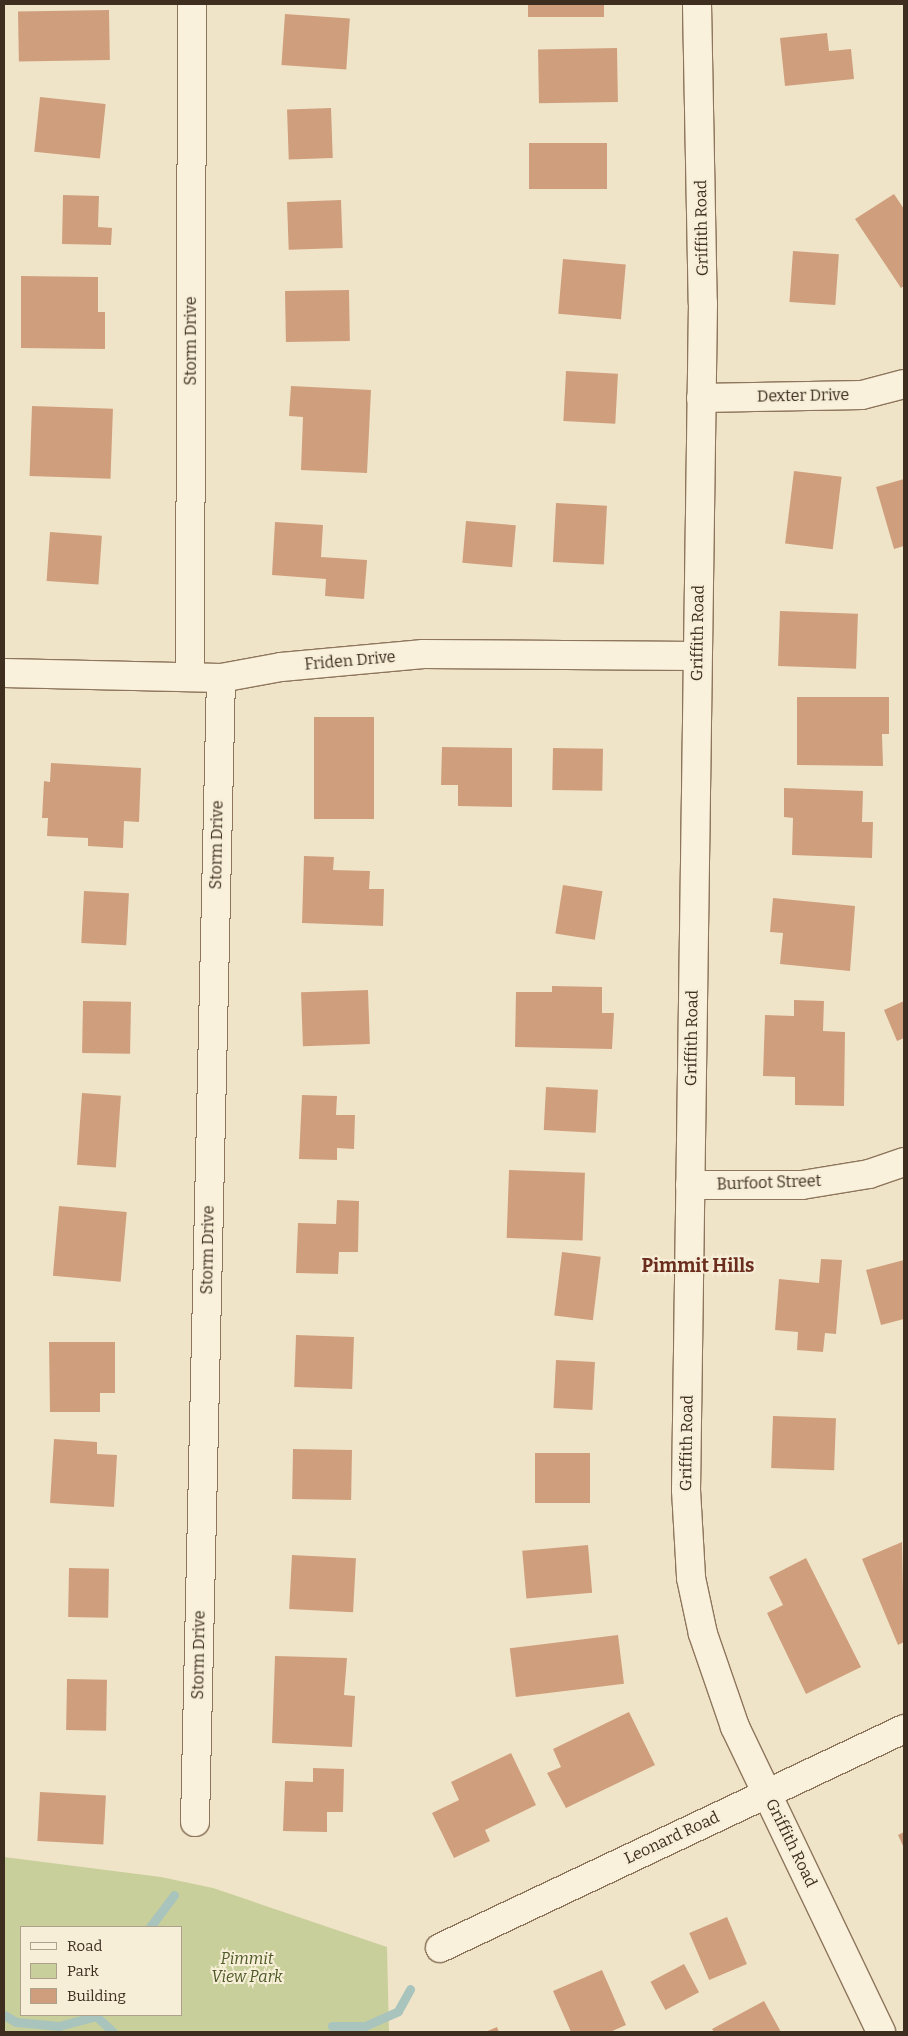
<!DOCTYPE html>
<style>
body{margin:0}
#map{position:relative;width:908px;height:2036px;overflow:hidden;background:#f0e4c8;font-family:Bitter,serif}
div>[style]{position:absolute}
.green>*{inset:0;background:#c9cf9b}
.stream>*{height:9px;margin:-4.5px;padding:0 4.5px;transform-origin:4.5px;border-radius:4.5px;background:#a9c4bc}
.building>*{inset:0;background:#cf9f7d;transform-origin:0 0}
.roads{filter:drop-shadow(1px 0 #8d765c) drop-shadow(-1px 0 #8d765c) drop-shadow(0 1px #8d765c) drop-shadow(0 -1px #8d765c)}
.minor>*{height:28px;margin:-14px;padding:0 14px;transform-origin:14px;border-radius:14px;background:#faf1dc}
.tertiary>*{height:28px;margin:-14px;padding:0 14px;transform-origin:14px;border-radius:14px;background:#faf1dc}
span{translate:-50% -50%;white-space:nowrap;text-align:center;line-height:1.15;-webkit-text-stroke:4px #f7eed8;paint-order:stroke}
.street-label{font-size:16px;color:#3d2e20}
.park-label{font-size:16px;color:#4d5a26;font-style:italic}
.quarter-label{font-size:19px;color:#6b2e1e;font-weight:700}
.frame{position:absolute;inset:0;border:5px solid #3d2e20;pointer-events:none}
.legend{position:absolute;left:20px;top:1926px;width:162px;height:90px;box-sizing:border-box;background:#f7eed8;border:1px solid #ada18e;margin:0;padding:6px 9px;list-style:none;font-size:15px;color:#3d2e20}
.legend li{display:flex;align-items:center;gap:10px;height:25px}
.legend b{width:25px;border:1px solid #ada18e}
</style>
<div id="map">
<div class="green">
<div style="clip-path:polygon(evenodd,4px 1857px,161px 1877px,213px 1888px,387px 1947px,389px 2032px,4px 2032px,4px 1857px,21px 1927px,181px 1927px,181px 2015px,21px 2015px,21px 1927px)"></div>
</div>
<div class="stream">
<div style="left:150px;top:1927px;width:40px;rotate:-53deg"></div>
<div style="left:4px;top:2015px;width:14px;rotate:30deg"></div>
<div style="left:16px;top:2022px;width:43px;rotate:5.3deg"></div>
<div style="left:59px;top:2026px;width:38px;rotate:-15deg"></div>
<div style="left:96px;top:2016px;width:23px;rotate:43deg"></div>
<div style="left:332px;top:2026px;width:33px"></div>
<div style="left:365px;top:2026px;width:36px;rotate:-24deg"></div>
<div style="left:398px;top:2011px;width:25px;rotate:-61deg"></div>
</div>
<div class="building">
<div style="left:528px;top:4px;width:76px;height:13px"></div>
<div style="left:109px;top:10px;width:50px;height:91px;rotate:89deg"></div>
<div style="left:285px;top:14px;width:65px;height:51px;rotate:4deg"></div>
<div style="clip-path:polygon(827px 33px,829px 51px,851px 49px,854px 79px,785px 86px,780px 38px)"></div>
<div style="left:617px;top:48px;width:54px;height:79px;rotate:89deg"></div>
<div style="left:40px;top:97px;width:66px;height:55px;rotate:6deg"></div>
<div style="left:331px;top:108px;width:50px;height:44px;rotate:88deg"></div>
<div style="left:529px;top:143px;width:78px;height:46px"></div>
<div style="clip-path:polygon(894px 194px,904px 209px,904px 286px,901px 288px,855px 219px)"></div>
<div style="clip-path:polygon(63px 195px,99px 196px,98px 227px,112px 228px,111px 245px,62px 244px)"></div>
<div style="left:341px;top:200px;width:48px;height:54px;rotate:88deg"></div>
<div style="left:793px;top:251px;width:46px;height:51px;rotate:4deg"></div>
<div style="left:563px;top:259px;width:63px;height:55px;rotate:5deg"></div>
<div style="clip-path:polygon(21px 276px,98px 277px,98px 312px,105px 312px,105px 349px,21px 348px)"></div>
<div style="left:349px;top:290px;width:51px;height:64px;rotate:89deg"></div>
<div style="left:566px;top:371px;width:52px;height:50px;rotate:3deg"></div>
<div style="clip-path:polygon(291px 386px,371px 390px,367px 473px,301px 470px,303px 417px,289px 416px)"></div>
<div style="left:32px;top:406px;width:81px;height:70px;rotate:2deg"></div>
<div style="left:794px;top:471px;width:48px;height:73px;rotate:7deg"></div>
<div style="clip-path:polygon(904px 479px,904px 546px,894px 549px,876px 487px)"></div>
<div style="left:556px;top:503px;width:51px;height:59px;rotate:3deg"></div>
<div style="left:466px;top:521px;width:50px;height:42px;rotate:5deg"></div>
<div style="clip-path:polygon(275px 522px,323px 525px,321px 557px,367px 560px,364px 599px,325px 596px,326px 579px,272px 575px)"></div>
<div style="left:50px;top:532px;width:52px;height:49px;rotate:4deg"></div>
<div style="left:780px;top:611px;width:78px;height:55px;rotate:2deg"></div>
<div style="clip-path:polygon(797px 697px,889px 697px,889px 734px,882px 734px,883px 766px,797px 765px)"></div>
<div style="left:314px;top:717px;width:60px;height:102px"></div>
<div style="clip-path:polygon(442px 747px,512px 748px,512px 807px,458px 806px,458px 785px,441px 785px)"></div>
<div style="left:553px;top:748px;width:50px;height:42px;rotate:1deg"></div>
<div style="clip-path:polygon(51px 763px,141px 768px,139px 822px,124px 821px,123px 848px,88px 846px,88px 838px,47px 836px,48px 818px,42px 818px,44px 781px,50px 782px)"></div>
<div style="clip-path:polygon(784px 788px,863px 791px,862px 822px,873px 822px,872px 858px,792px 855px,793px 818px,784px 817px)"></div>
<div style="clip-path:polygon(304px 856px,334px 857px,333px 870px,370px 871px,369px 889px,384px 889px,383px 926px,302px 923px)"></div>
<div style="left:563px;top:885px;width:40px;height:49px;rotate:9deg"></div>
<div style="left:84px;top:891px;width:45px;height:52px;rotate:3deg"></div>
<div style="clip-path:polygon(773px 898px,855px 906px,850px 971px,780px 964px,783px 933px,770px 932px)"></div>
<div style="clip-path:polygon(552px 986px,602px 987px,602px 1013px,614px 1013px,612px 1049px,515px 1047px,516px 992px,552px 992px)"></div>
<div style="left:368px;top:990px;width:54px;height:67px;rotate:88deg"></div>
<div style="clip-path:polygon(794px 1000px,824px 1001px,823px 1031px,845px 1032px,844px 1106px,795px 1105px,795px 1077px,763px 1076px,765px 1015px,794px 1016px)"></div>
<div style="left:83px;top:1001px;width:48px;height:52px;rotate:1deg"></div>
<div style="clip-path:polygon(904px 1001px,904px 1038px,897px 1041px,884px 1010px)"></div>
<div style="left:546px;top:1087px;width:52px;height:43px;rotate:3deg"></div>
<div style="left:82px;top:1093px;width:39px;height:72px;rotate:4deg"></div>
<div style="clip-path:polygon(302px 1095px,337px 1096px,336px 1115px,355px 1115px,354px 1149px,337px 1148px,337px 1160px,299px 1159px)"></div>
<div style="left:509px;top:1170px;width:76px;height:68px;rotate:2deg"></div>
<div style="clip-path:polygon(337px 1200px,359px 1201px,358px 1252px,339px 1252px,338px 1274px,296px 1273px,298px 1223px,336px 1224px)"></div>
<div style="left:59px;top:1206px;width:68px;height:70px;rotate:5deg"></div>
<div style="left:562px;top:1252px;width:39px;height:64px;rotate:7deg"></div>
<div style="clip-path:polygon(821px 1259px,842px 1260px,836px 1334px,825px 1333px,823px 1352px,797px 1350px,798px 1332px,775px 1330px,779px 1279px,819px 1283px)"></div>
<div style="clip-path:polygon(904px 1260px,904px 1319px,881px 1325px,866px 1270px)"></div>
<div style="left:296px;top:1335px;width:58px;height:52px;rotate:2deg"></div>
<div style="clip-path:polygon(49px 1342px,115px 1342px,115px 1393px,100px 1393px,100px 1412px,50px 1412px)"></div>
<div style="left:556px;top:1360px;width:39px;height:48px;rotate:3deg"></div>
<div style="left:773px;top:1416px;width:63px;height:52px;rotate:2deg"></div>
<div style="clip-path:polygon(54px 1439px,97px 1442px,97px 1454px,117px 1455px,114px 1507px,50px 1503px)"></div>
<div style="left:293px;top:1449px;width:59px;height:50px;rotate:1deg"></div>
<div style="left:535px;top:1453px;width:55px;height:50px"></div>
<div style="clip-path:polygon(902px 1542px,904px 1642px,898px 1645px,862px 1559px)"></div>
<div style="left:588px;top:1545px;width:48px;height:66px;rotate:85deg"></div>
<div style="left:292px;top:1555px;width:64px;height:54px;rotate:3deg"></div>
<div style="clip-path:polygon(806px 1558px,861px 1667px,806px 1694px,767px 1613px,783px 1605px,769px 1577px)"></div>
<div style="left:69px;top:1568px;width:40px;height:49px;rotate:1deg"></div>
<div style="left:618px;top:1635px;width:49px;height:109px;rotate:83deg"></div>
<div style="clip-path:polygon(275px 1656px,347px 1658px,344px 1695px,355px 1696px,352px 1747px,272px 1743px)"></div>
<div style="left:67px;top:1679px;width:40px;height:51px;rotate:1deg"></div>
<div style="clip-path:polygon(629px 1712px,655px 1765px,566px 1808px,547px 1773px,561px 1767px,553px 1749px)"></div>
<div style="clip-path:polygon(511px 1753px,536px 1805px,485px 1830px,490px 1841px,454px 1858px,432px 1813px,459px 1800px,451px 1782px)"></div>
<div style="clip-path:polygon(313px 1768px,344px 1769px,343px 1812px,327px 1812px,327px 1832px,283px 1831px,285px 1781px,313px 1782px)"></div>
<div style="left:40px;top:1792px;width:66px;height:49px;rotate:3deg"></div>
<div style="clip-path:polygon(904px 1832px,904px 1848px,898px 1835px)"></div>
<div style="left:727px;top:1917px;width:51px;height:41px;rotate:67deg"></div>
<div style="left:684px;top:1964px;width:32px;height:38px;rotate:62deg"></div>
<div style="clip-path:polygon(602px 1970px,626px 2025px,610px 2032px,571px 2032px,553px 1991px)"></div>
<div style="clip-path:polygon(764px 2001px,781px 2032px,714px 2032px,712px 2029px)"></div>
<div style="clip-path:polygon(497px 2027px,499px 2032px,485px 2032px)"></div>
</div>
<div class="roads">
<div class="minor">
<div style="left:701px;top:398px;width:161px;rotate:-1.1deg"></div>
<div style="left:862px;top:395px;width:43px;rotate:-14.7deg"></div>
<div style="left:4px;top:673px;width:217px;rotate:1.3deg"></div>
<div style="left:221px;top:678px;width:61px;rotate:-10.4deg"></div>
<div style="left:281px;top:667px;width:143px;rotate:-5.2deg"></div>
<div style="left:423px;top:654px;width:274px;rotate:0.4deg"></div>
<div style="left:190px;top:677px;width:673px;rotate:-89.83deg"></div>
<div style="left:690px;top:1185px;width:112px"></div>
<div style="left:802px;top:1185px;width:68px;rotate:-9.3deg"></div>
<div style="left:869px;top:1174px;width:37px;rotate:-19deg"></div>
<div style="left:195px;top:1822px;width:1144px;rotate:-88.7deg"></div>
<div style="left:440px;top:1948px;width:513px;rotate:-25.27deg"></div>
</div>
<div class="tertiary">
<div style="left:697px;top:4px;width:299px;rotate:88.9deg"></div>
<div style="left:703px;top:303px;width:1187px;rotate:90.82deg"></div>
<div style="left:686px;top:1490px;width:88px;rotate:86.7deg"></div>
<div style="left:691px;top:1578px;width:57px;rotate:77.9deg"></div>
<div style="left:703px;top:1634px;width:98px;rotate:71deg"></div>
<div style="left:735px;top:1727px;width:338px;rotate:64.4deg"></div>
</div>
</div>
<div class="street-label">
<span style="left:702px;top:228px;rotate:-91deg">Griffith Road</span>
<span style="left:191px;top:341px;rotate:-90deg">Storm Drive</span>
<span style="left:803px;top:396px;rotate:-1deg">Dexter Drive</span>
<span style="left:698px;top:633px;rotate:-89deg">Griffith Road</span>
<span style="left:350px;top:661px;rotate:-5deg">Friden Drive</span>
<span style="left:217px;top:845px;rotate:-89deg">Storm Drive</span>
<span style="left:692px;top:1038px;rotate:-89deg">Griffith Road</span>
<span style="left:769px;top:1183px;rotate:-2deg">Burfoot Street</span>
<span style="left:208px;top:1250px;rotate:-89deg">Storm Drive</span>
<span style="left:687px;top:1443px;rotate:-89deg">Griffith Road</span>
<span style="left:199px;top:1655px;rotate:-89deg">Storm Drive</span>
<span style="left:672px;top:1838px;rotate:-25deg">Leonard Road</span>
<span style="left:791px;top:1843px;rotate:64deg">Griffith Road</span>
</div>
<div class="park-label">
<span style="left:247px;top:1968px">Pimmit<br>View Park</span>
</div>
<div class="quarter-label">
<span style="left:698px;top:1266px">Pimmit Hills</span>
</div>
<div class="frame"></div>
<ul class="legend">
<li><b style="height:6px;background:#faf1dc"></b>Road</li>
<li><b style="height:14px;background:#c9cf9b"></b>Park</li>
<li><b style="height:14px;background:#cf9f7d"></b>Building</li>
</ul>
</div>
